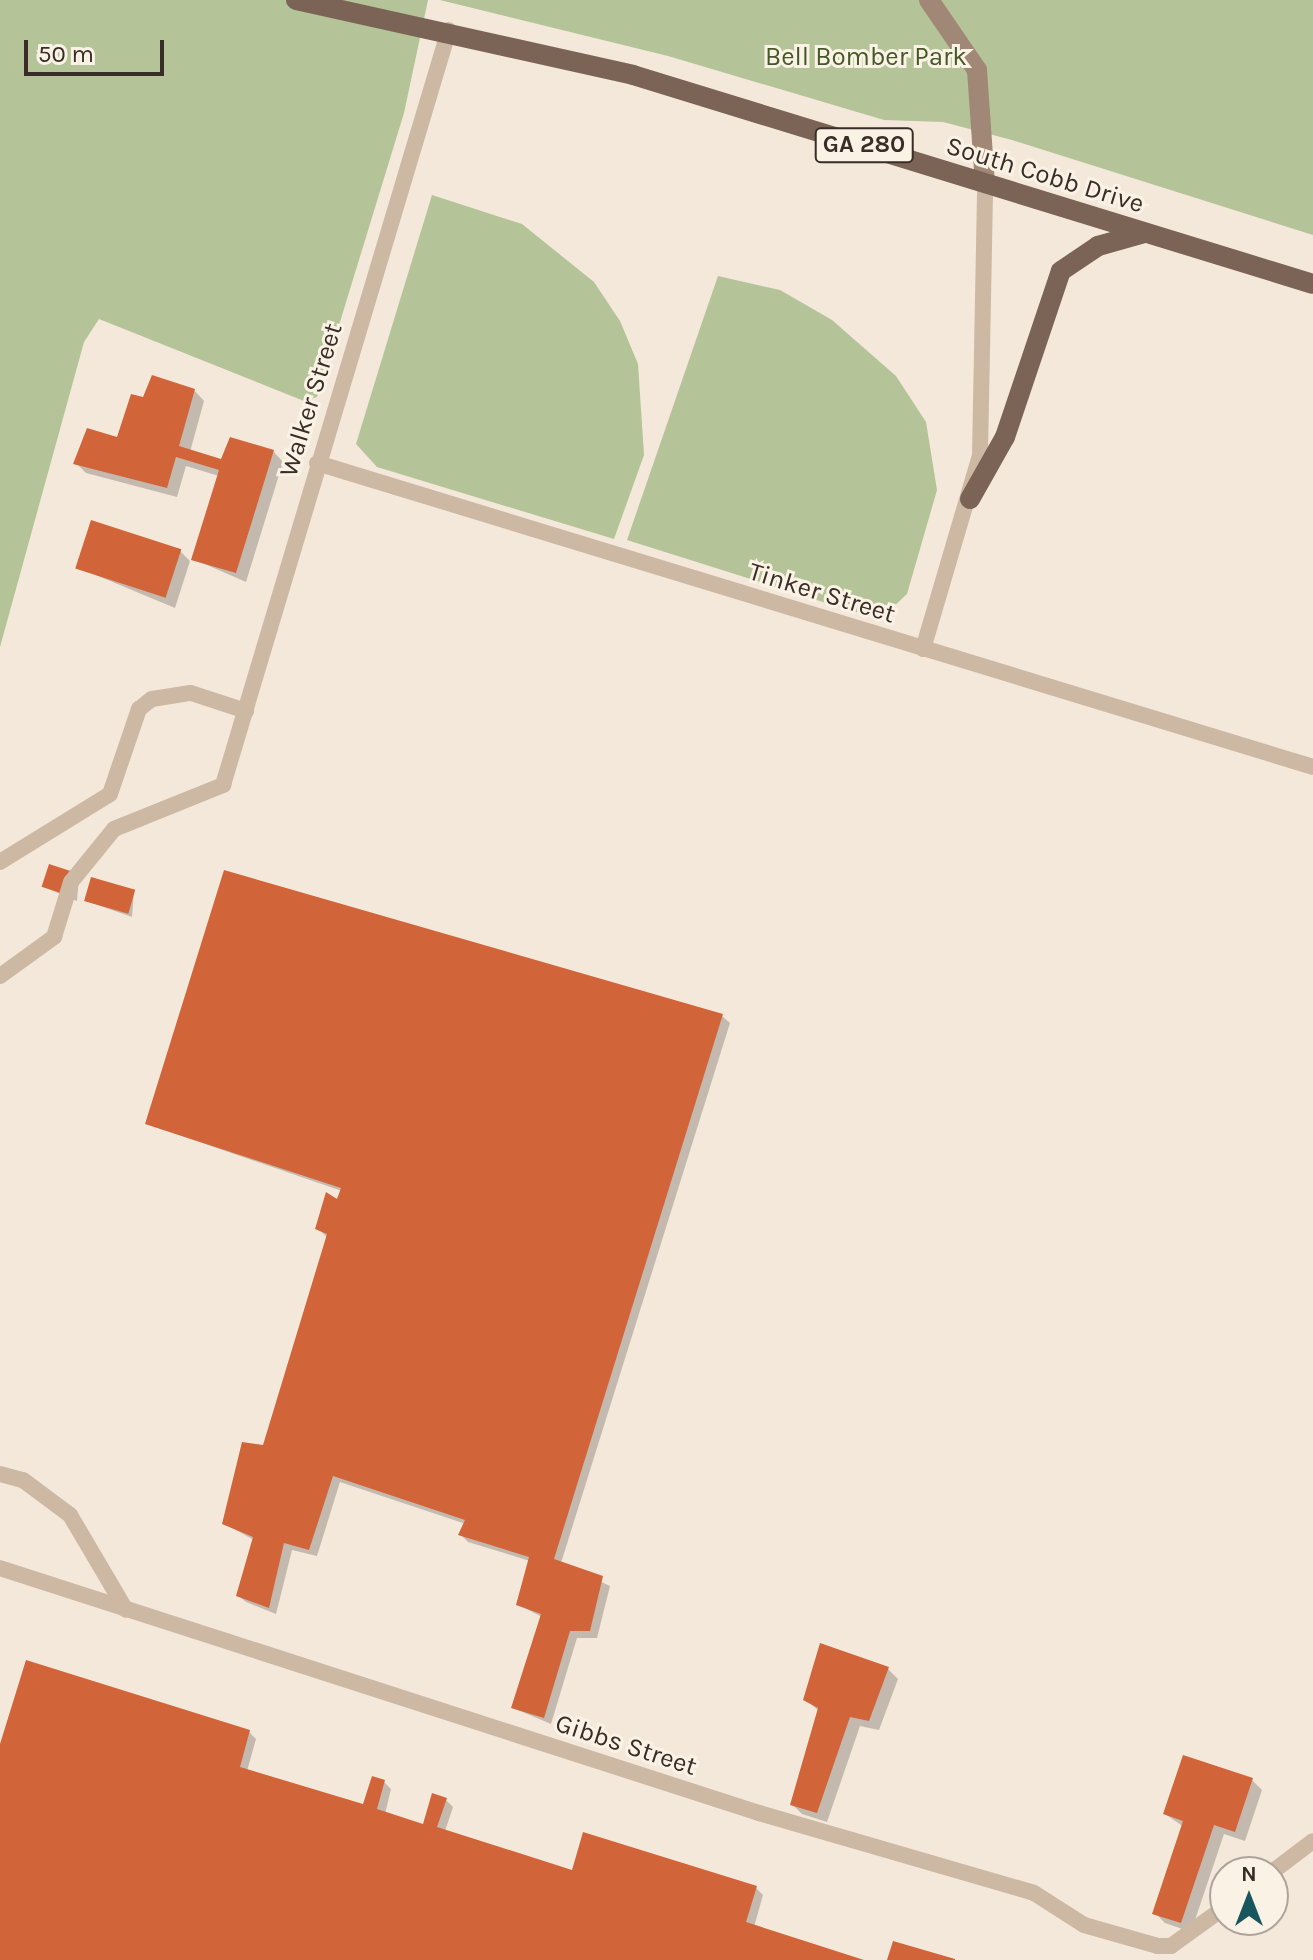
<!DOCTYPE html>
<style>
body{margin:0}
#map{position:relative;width:1313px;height:1960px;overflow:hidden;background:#f4e8da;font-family:Karla,sans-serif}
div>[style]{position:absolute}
.green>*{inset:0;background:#b4c498}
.shadow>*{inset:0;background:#0003}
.building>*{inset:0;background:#d2643a;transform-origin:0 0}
.street>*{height:16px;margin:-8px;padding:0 8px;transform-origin:8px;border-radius:8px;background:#cdb8a4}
.secondary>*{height:20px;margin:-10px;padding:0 10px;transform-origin:10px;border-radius:10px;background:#a18775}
.primary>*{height:20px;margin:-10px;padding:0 10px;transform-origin:10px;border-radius:10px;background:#7b6456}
span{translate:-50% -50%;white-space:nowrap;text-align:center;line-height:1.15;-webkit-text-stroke:6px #fbf2e6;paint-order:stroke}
.shield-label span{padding:2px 6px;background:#fbf2e6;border:2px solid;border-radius:6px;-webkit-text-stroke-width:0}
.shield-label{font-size:24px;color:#382d27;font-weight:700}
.park-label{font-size:26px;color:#455928}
.street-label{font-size:26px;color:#382d27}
.north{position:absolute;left:1209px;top:1856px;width:80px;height:80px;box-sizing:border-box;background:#fbf2e6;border:2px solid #ada39a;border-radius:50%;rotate:0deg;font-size:22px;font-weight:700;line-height:32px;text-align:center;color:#382d27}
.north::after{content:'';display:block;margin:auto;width:28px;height:36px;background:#18565e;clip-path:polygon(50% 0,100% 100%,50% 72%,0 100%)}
.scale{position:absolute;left:24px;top:40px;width:140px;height:36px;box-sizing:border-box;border:4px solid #382d27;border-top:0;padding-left:10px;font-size:24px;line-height:28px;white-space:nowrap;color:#382d27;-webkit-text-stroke:6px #fbf2e6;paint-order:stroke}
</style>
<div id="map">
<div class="green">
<div style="clip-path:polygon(0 0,428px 0,404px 113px,317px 397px,304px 401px,99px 319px,84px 342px,0 647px)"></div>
<div style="clip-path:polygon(440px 0,1313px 0,1313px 235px,1012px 140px,943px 122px,884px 120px,668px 56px)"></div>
<div style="clip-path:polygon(432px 195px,522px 224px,594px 282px,620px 321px,638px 364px,644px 455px,614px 539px,377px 467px,356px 444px)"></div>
<div style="clip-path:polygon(718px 276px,780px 290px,832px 320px,896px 376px,926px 422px,937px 490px,907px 594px,889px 611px,855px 612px,627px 540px)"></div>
</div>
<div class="shadow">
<div style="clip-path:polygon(194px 390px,204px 401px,190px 452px,222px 461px,273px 451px,283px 462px,246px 582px,193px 559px,219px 476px,186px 466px,177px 497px,86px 473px,76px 463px,119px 440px,145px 400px)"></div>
<div style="clip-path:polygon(180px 551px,190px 561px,175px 608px,79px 568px)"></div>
<div style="clip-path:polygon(79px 875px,77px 901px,44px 887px)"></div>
<div style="clip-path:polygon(134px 891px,132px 917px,86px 901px)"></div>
<div style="clip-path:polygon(722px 1016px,730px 1023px,561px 1563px,610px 1586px,597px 1638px,577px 1638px,551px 1724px,513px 1708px,542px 1617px,519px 1605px,530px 1561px,468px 1542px,461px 1535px,466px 1524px,340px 1482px,317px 1556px,292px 1550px,276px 1614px,246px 1602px,238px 1595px,254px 1540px,225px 1524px,264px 1447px,328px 1238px,317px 1228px,342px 1191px,147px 1124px)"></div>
<div style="clip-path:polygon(888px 1669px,898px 1679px,879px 1730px,860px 1726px,827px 1822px,802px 1814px,792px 1804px,819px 1711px,805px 1699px)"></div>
<div style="clip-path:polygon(249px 1732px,256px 1739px,247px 1771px,364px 1807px,384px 1782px,391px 1789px,385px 1814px,425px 1827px,446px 1800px,453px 1807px,445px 1831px,574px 1872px,756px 1888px,763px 1895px,754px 1927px,859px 1960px,0 1960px,0 1750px)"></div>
<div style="clip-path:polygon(1252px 1780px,1262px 1790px,1245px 1841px,1224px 1834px,1191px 1932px,1165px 1923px,1155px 1913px,1184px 1827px,1165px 1814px)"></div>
</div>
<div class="building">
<div style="clip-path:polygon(152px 375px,195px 389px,179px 446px,221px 459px,230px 437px,274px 450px,236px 573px,191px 560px,219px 470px,176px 457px,167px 488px,73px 464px,87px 428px,117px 437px,131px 394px,143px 397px)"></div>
<div style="left:91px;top:520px;width:95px;height:51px;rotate:18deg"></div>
<div style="left:49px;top:864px;width:33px;height:24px;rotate:18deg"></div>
<div style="clip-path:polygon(224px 870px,723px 1014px,554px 1559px,603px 1576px,590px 1631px,570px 1631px,544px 1718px,511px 1708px,541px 1614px,516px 1605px,529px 1557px,458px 1535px,465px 1520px,333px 1476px,309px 1550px,284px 1543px,269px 1608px,236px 1596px,253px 1537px,222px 1524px,242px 1442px,263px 1445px,327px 1234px,315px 1229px,326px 1192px,337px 1199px,341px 1188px,145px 1124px)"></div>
<div style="left:91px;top:877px;width:46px;height:25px;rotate:16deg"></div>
<div style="clip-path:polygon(820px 1643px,889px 1667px,869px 1721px,850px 1717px,817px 1813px,790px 1805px,818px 1708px,803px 1700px)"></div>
<div style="clip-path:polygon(26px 1660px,250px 1730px,240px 1767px,363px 1804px,372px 1776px,385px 1780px,377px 1809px,423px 1824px,432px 1793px,447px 1798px,437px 1827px,572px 1870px,583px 1832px,757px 1886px,746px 1922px,864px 1960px,0 1960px,0 1744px)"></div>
<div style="clip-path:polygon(1183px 1755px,1253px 1778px,1235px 1832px,1214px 1825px,1181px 1923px,1152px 1914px,1183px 1821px,1163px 1814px)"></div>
<div style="clip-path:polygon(893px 1941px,955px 1959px,955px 1960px,887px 1960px)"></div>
</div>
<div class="street">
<div style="left:317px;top:463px;width:1041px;rotate:16.97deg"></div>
<div style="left:923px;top:649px;width:202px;rotate:-73.6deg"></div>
<div style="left:980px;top:455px;width:272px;rotate:-88.9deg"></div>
<div style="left:0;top:862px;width:129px;rotate:-31.7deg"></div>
<div style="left:110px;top:794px;width:90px;rotate:-71.2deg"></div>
<div style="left:139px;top:709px;width:16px;rotate:-38deg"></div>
<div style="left:152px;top:699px;width:39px;rotate:-9deg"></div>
<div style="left:191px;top:693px;width:58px;rotate:18.1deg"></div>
<div style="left:0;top:976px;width:67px;rotate:-35.8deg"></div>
<div style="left:54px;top:937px;width:58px;rotate:-72.8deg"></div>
<div style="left:71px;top:882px;width:68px;rotate:-50.9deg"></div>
<div style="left:114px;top:829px;width:118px;rotate:-22deg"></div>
<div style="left:223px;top:785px;width:788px;rotate:-73.34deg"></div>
<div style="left:0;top:1474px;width:24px;rotate:15deg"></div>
<div style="left:23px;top:1480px;width:59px;rotate:36.7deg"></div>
<div style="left:70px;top:1515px;width:110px;rotate:59.5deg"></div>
<div style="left:0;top:1568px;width:798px;rotate:17.89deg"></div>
<div style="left:759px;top:1813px;width:286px;rotate:16.2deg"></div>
<div style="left:1034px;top:1893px;width:59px;rotate:32.6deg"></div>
<div style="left:1084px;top:1925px;width:77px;rotate:15.8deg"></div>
<div style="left:1158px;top:1946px;width:13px"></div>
<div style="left:1171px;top:1946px;width:67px;rotate:-35.8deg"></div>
<div style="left:1272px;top:1872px;width:51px;rotate:-37.1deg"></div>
</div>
<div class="secondary">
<div style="left:929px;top:0;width:85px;rotate:55.6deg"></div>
<div style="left:977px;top:70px;width:113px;rotate:86deg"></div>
</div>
<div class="primary">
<div style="left:296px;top:0;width:345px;rotate:12.5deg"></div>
<div style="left:633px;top:75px;width:711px;rotate:17.08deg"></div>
<div style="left:970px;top:499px;width:71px;rotate:-60.6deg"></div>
<div style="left:1005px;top:437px;width:175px;rotate:-71.4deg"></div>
<div style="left:1061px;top:271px;width:45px;rotate:-34deg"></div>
<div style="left:1098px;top:246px;width:45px;rotate:-15.6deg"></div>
</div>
<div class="shield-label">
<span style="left:864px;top:145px">GA 280</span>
</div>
<div class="park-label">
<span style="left:866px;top:57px">Bell Bomber Park</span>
</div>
<div class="street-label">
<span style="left:1045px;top:175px;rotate:17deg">South Cobb Drive</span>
<span style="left:311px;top:400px;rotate:-73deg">Walker Street</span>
<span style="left:822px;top:593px;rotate:17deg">Tinker Street</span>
<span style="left:626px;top:1745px;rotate:18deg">Gibbs Street</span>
</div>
<div class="north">N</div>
<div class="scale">50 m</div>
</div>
